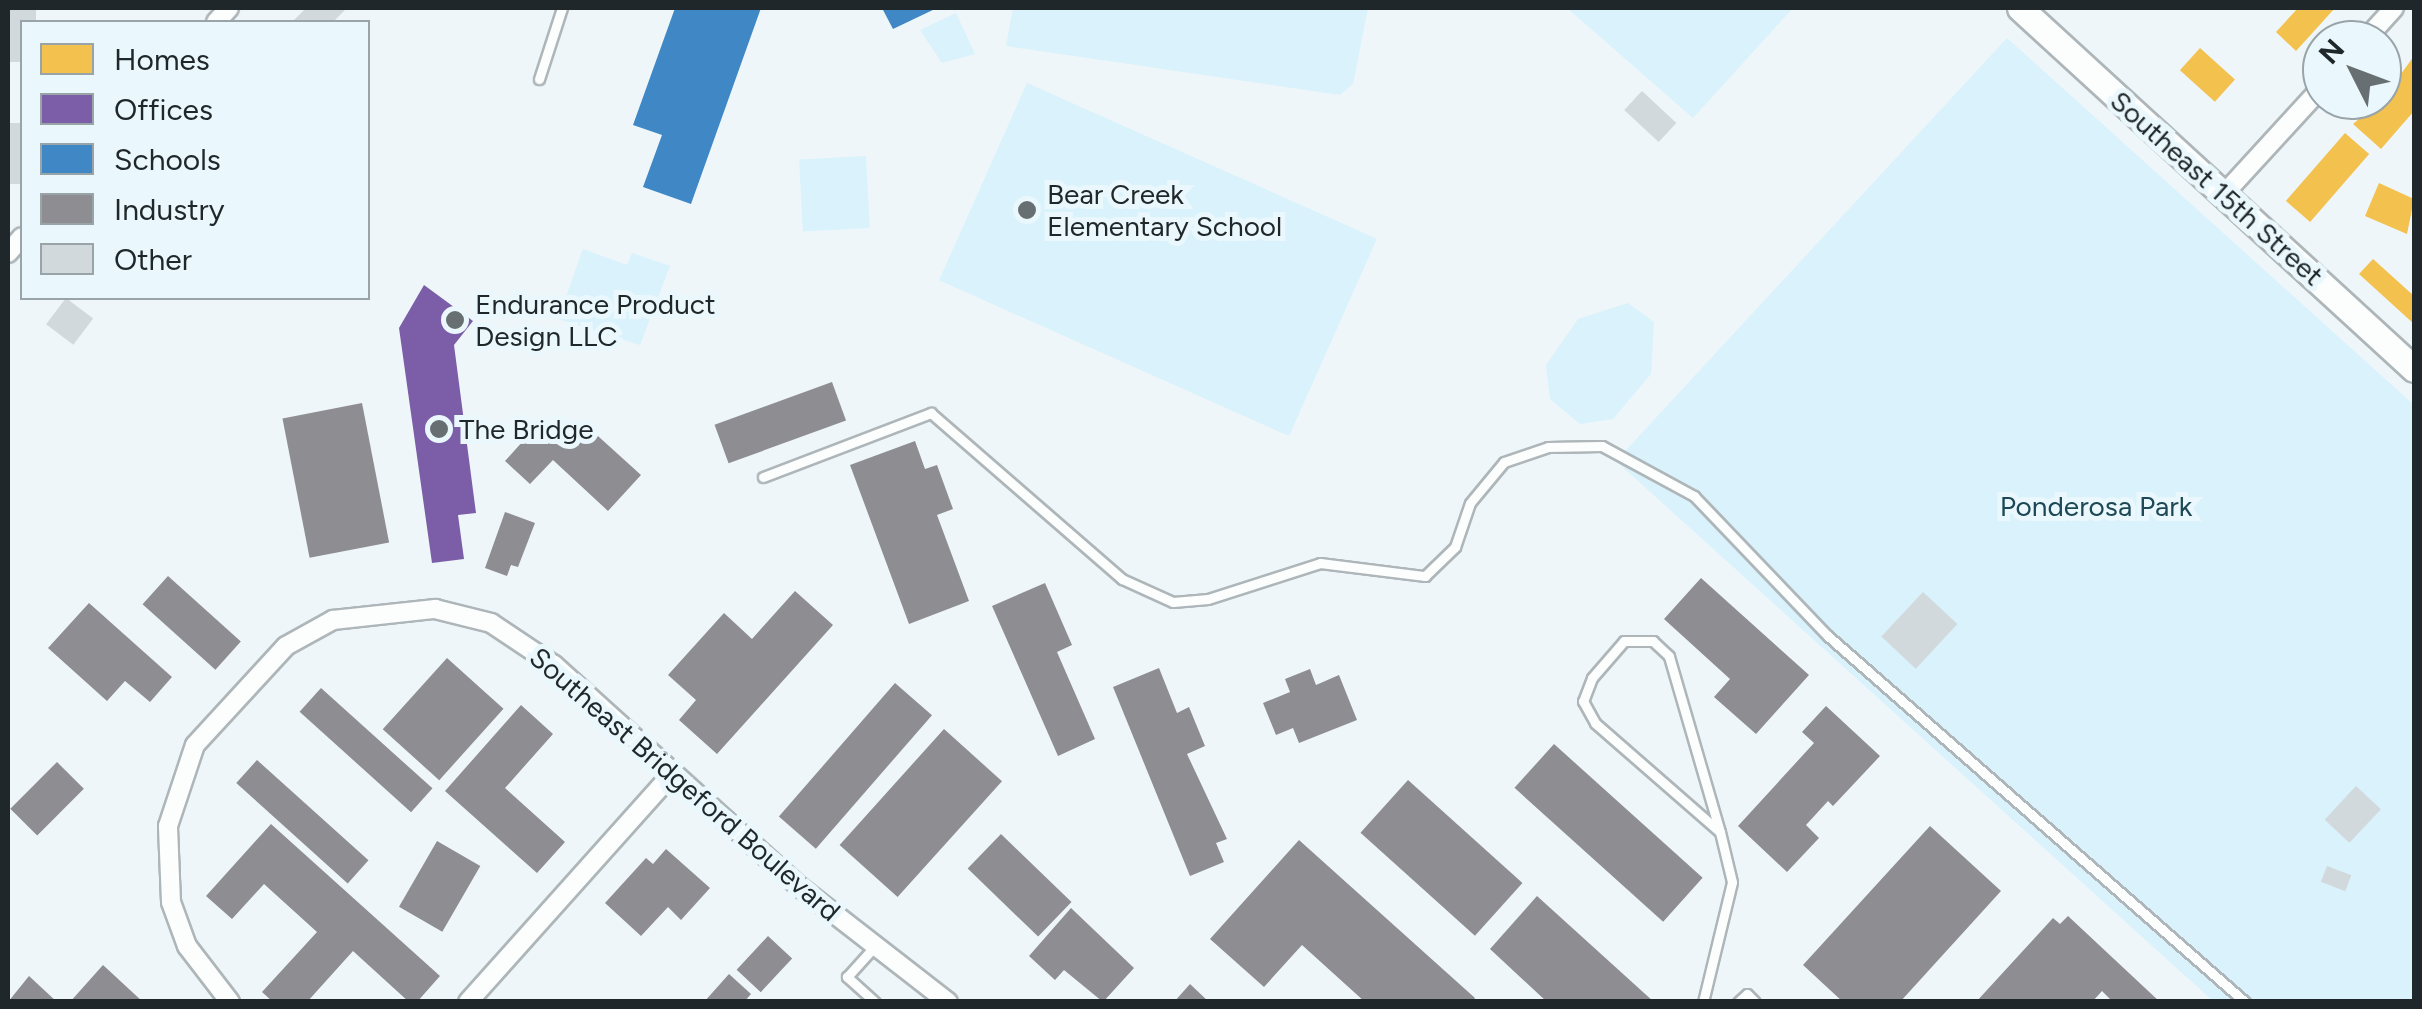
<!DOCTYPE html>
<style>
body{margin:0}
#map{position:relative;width:2422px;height:1009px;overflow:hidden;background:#eef6f9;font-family:Figtree,sans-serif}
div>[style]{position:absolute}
.green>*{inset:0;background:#d9f2fb;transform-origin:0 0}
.homes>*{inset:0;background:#f2c14e;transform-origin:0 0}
.offices>*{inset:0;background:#7b5ea7}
.schools>*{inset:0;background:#3f88c5}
.industry>*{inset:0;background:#8d8d92;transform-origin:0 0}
.building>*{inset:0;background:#d1d9dc;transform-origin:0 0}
.roads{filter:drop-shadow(2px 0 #aeb6b9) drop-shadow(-2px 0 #aeb6b9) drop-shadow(0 2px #aeb6b9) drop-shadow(0 -2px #aeb6b9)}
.lane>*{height:9px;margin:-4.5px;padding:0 4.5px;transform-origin:4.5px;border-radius:4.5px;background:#fcfefe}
.street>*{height:18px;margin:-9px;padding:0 9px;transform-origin:9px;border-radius:9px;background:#fcfefe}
.secondary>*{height:25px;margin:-12.5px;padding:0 12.5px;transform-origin:12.5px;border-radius:12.5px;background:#fcfefe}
.dots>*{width:28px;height:28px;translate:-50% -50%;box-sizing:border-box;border:5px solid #eaf8fd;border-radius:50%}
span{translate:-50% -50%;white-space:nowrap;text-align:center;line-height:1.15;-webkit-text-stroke:10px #eaf8fd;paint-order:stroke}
.street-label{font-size:28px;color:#1f272a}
.poi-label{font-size:28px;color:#1f272a}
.left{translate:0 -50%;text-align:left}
.park-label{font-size:28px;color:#1e4855}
.frame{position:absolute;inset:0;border:10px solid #1f272a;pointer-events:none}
.legend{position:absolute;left:20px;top:20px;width:350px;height:280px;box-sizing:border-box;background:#eaf8fd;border:2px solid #99a4a9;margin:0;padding:12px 18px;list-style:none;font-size:30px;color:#1f272a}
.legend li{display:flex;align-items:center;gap:20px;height:50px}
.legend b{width:50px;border:2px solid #99a4a9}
.north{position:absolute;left:2302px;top:20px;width:100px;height:100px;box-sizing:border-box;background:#eaf8fd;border:2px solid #99a4a9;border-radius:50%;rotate:312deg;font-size:28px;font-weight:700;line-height:40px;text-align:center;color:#1f272a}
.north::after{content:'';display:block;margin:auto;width:35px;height:45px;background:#676f72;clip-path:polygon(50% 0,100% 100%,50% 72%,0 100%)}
</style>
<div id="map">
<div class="green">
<div style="clip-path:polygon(1013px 8px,1368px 8px,1353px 84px,1340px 95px,1006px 46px)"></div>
<div style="clip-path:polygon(1567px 8px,1793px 8px,1693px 118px)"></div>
<div style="clip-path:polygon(956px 13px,975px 54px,942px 63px,920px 30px)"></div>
<div style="clip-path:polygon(2007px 38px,2414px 405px,2414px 1001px,2213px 1001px,1616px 461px)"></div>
<div style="left:1027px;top:83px;width:383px;height:216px;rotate:24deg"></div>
<div style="left:866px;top:156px;width:72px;height:67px;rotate:87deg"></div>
<div style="clip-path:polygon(583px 249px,627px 265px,632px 253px,670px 266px,640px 345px,558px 319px)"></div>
<div style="clip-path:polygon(1628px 303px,1654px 322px,1651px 374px,1613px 419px,1580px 424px,1550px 399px,1546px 365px,1578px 319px)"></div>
</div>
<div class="homes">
<div style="clip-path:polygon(2298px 8px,2335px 8px,2296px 51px,2276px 32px)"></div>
<div style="left:2200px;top:48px;width:47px;height:30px;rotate:42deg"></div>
<div style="clip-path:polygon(2414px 56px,2414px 111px,2381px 149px,2353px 124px,2382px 100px)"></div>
<div style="left:2345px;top:133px;width:32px;height:90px;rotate:41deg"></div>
<div style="clip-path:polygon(2379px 183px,2414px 199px,2407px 234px,2365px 216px)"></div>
<div style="clip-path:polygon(2373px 259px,2414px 296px,2414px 324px,2359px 274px)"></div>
</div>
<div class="offices">
<div style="clip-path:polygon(424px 285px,473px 321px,454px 345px,476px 513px,458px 515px,464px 559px,432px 563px,399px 328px)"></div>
</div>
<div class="schools">
<div style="clip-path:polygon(675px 8px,761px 8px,691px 204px,643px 187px,662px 135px,633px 125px)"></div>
<div style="clip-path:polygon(882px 8px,937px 8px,893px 29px)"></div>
</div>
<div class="industry">
<div style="left:832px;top:382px;width:41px;height:125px;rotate:70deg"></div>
<div style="left:362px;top:403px;width:142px;height:81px;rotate:79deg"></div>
<div style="clip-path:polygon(541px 421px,569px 447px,588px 427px,641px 475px,608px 511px,553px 460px,530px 484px,505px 461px)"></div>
<div style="clip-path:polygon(915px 441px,925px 469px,937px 465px,953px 509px,937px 515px,969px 601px,909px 624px,850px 465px)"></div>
<div style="clip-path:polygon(505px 512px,535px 523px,518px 567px,511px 565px,507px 576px,485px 568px)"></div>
<div style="left:168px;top:576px;width:98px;height:38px;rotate:42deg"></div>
<div style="clip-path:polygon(1701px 578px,1809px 675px,1756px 734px,1714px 697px,1730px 679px,1664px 619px)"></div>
<div style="clip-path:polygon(1045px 583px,1072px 645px,1057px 652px,1095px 739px,1058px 756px,992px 606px)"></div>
<div style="clip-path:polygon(795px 591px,833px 625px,717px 754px,679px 720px,696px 700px,668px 675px,724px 613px,752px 639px)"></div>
<div style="clip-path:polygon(89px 603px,172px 677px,150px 702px,125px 681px,107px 701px,48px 648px)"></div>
<div style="left:447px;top:658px;width:76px;height:96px;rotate:42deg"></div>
<div style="clip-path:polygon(1159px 668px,1177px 713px,1189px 707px,1205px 746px,1187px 754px,1227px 839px,1216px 843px,1224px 862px,1190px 876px,1113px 687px)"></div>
<div style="clip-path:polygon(1310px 669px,1316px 685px,1339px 675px,1357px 720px,1299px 743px,1293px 728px,1276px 735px,1263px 703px,1290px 692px,1285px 679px)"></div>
<div style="left:895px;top:683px;width:49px;height:177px;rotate:41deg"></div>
<div style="left:321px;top:688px;width:150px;height:32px;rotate:42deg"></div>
<div style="clip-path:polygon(521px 705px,553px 734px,505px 788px,565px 842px,537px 873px,445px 791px)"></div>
<div style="clip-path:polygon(1826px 706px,1880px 756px,1833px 806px,1828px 801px,1806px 825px,1819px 838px,1787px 872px,1738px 826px,1814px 743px,1802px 732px)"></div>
<div style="left:944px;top:729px;width:78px;height:156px;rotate:42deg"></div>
<div style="left:1554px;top:744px;width:200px;height:59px;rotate:42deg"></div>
<div style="left:257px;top:760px;width:150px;height:31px;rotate:42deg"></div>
<div style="left:57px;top:762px;width:38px;height:66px;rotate:45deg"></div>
<div style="left:1408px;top:780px;width:154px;height:71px;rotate:42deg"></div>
<div style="clip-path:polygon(271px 824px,440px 976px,417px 1002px,409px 1002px,353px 951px,307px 1002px,273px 1002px,262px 992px,317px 932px,264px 884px,232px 919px,206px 896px)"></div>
<div style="clip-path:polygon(1930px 826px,2001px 891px,1900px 1002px,1843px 1002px,1803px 965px)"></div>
<div style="left:1001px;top:834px;width:98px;height:48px;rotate:44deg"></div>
<div style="clip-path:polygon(1299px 840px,1475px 998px,1472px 1002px,1365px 1002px,1302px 945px,1264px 987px,1210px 939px)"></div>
<div style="left:437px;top:841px;width:50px;height:76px;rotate:30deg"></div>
<div style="clip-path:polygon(666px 849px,710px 888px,681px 920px,668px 907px,641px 936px,605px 903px,646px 858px,653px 864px)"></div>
<div style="clip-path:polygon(1537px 896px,1654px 1002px,1547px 1002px,1490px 949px)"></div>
<div style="clip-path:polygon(1071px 908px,1134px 968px,1103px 1002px,1064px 970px,1055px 980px,1029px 956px)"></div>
<div style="clip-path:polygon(2068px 916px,2160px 1002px,2113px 1002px,2102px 991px,2092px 1002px,1976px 1002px,2053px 918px,2060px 924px)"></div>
<div style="left:768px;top:936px;width:33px;height:46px;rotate:43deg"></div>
<div style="clip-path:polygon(103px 965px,143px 1002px,70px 1002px)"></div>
<div style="clip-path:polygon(729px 974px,751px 994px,744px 1002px,704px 1002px)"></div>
<div style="clip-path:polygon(29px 976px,57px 1002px,8px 1002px)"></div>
<div style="clip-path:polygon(1190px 984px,1209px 1002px,1174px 1002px)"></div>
</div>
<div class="building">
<div style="clip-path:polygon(8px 8px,36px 8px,36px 22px,22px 22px,22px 62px,8px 62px)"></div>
<div style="clip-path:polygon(306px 8px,347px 8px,333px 22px,292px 22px)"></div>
<div style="left:1642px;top:91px;width:47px;height:26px;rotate:43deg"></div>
<div style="left:22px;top:123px;width:61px;height:14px;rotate:90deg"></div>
<div style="left:66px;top:298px;width:34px;height:33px;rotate:37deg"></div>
<div style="left:1923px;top:592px;width:47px;height:61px;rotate:43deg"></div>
<div style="left:2356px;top:786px;width:34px;height:46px;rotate:43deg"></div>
<div style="left:2327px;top:866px;width:26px;height:17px;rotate:21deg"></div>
</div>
<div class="roads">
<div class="lane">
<div style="left:539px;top:79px;width:75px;rotate:-72.1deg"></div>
<div style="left:763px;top:477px;width:180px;rotate:-20.9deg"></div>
<div style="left:931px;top:413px;width:253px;rotate:41deg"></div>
<div style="left:1122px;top:579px;width:56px;rotate:24.3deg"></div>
<div style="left:1173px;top:602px;width:35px;rotate:-5deg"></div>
<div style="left:1208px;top:599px;width:118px;rotate:-17.8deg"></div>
<div style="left:1320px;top:563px;width:106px;rotate:7.1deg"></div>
<div style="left:1425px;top:576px;width:42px;rotate:-44deg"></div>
<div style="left:1455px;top:547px;width:46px;rotate:-71.2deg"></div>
<div style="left:1470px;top:503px;width:53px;rotate:-50.3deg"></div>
<div style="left:1504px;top:462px;width:46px;rotate:-18.8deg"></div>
<div style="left:1548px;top:447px;width:54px;rotate:-1.1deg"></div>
<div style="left:1602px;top:446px;width:105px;rotate:28.5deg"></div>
<div style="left:1694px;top:496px;width:194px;rotate:46.3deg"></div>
<div style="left:1828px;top:636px;width:555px;rotate:41.27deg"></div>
<div style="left:875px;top:1002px;width:38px;rotate:-138deg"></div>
<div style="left:847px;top:977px;width:42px;rotate:-47.9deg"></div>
<div style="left:1703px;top:1002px;width:123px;rotate:-76.4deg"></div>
<div style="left:1732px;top:882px;width:51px;rotate:-103.5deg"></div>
<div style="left:1720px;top:832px;width:183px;rotate:-106.2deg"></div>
<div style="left:1669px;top:656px;width:22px;rotate:-137deg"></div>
<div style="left:1653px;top:641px;width:29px;rotate:180deg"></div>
<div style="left:1624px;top:641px;width:49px;rotate:130.9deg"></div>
<div style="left:1592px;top:678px;width:25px;rotate:111deg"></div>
<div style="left:1583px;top:701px;width:25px;rotate:61deg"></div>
<div style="left:1595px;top:723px;width:166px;rotate:41.1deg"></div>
<div style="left:1738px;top:1002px;width:12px;rotate:-42deg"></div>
<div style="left:1747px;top:994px;width:11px;rotate:45deg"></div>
</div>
<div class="street">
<div style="left:216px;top:22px;width:19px;rotate:-47deg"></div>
<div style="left:2365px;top:40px;width:43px;rotate:-47.8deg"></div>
<div style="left:2224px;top:194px;width:145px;rotate:-47.5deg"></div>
<div style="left:8px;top:253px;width:21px;rotate:-49deg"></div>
<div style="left:230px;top:1002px;width:71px;rotate:-127.5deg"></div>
<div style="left:187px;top:946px;width:47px;rotate:-110deg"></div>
<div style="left:171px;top:902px;width:76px;rotate:-92.3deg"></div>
<div style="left:168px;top:826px;width:85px;rotate:-71.6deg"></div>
<div style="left:195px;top:745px;width:134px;rotate:-47.4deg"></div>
<div style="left:286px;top:646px;width:54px;rotate:-29deg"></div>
<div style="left:333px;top:620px;width:103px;rotate:-6.2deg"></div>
<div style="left:435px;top:609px;width:58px;rotate:14deg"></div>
<div style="left:491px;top:623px;width:76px;rotate:33.7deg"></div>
<div style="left:554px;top:665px;width:333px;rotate:42.1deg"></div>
<div style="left:801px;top:888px;width:186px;rotate:37.8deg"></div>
<div style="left:468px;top:1002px;width:306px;rotate:-48.2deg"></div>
</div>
<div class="secondary">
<div style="left:2020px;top:8px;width:534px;rotate:42.5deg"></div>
</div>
</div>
<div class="dots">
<div style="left:1027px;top:210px;background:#676f72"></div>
<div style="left:455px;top:320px;background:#676f72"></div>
<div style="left:439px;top:429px;background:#676f72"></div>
</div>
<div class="street-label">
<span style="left:2217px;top:188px;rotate:42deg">Southeast 15th Street</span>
<span style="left:685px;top:784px;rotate:41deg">Southeast Bridgeford Boulevard</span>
</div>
<div class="poi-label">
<span class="left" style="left:1047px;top:210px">Bear Creek<br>Elementary School</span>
<span class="left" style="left:475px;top:320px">Endurance Product<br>Design LLC</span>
<span class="left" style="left:459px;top:429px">The Bridge</span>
</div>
<div class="park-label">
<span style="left:2096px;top:506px">Ponderosa Park</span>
</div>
<div class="frame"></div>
<ul class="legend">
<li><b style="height:28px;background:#f2c14e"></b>Homes</li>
<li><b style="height:28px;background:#7b5ea7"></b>Offices</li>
<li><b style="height:28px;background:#3f88c5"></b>Schools</li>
<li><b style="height:28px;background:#8d8d92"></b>Industry</li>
<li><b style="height:28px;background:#d1d9dc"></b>Other</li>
</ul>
<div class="north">N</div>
</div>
